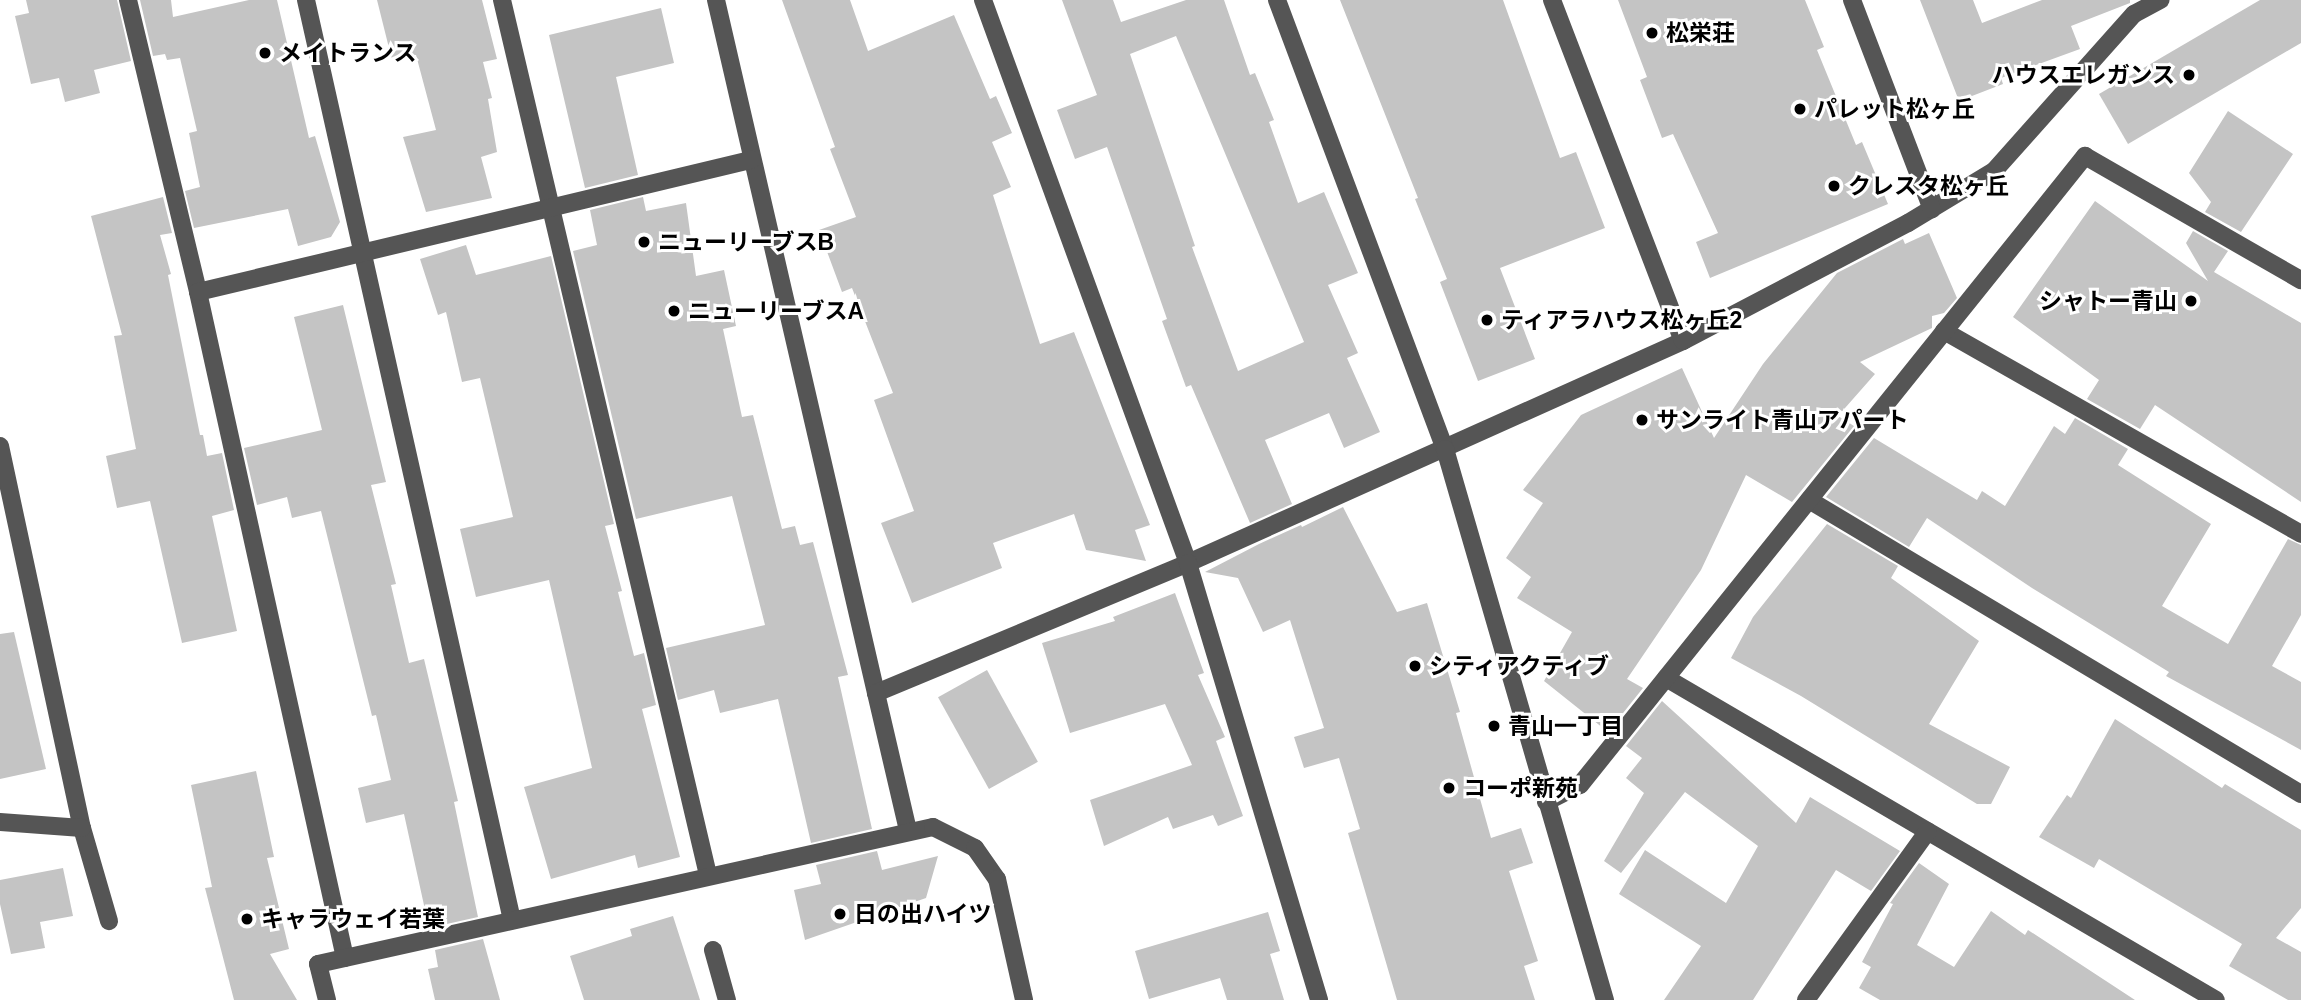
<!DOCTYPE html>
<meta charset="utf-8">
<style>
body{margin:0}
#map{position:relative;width:2301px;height:1000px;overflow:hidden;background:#fff;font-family:Helvetica,"Noto Sans JP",sans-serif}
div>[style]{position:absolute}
.building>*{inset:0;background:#c4c4c4;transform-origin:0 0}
.minor>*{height:18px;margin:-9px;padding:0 9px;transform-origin:9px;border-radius:9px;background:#555}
.dots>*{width:19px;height:19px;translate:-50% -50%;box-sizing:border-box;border:4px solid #fff;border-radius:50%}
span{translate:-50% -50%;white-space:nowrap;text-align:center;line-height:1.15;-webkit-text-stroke:6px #fff;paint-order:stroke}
.poi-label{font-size:23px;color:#000;font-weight:700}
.left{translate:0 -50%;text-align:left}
.right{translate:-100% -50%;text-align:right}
</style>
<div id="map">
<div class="building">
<div style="clip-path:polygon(26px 0,117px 0,131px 61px,94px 70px,100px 93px,65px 102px,59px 78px,31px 84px,15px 16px,29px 13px)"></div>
<div style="clip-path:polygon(140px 0,171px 0,173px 17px,249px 0,277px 0,309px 138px,315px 136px,340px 222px,331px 237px,298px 246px,288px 209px,194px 228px,185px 191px,200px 187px,189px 133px,197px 131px,180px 58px,167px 60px,165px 54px,153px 56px)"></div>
<div style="clip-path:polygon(377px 0,482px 0,497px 59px,483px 62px,492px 98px,488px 99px,497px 152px,481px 157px,492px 198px,426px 212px,403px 137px,436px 130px,416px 55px,392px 60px)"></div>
<div style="clip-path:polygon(782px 0,850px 0,868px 51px,954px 15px,990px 99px,996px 96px,1012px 133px,992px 142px,1011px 187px,993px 195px,1040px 344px,1074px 332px,1150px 525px,1135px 530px,1146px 561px,1086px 550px,1074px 514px,993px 543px,1002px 568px,912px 603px,881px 523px,914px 511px,874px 400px,893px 393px,852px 288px,842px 292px,819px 230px,856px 217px,830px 149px,835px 147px)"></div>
<div style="clip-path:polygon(evenodd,1062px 0,1113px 0,1121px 22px,1186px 0,1224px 0,1250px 75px,1255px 73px,1274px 120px,1269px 122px,1298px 203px,1324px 192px,1358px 273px,1328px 285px,1358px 353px,1347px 358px,1380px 432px,1344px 448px,1329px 413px,1265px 440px,1292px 504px,1250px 523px,1191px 385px,1186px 387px,1162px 321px,1167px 319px,1107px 147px,1075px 159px,1057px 110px,1097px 95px,1062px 0,1176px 36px,1304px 342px,1238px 371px,1192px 247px,1195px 246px,1130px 54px,1176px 36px)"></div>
<div style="clip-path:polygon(1340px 0,1503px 0,1560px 158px,1576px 152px,1605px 228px,1500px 268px,1535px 359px,1478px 381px,1440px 282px,1447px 279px,1415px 199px,1418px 198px)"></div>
<div style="clip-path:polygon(1618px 0,1805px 0,1824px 47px,1817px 50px,1856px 145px,1862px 142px,1888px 204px,1710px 278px,1696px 242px,1718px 233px,1673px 134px,1662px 138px,1640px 80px,1647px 77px)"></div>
<div style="clip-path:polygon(1920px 0,1973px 0,1982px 23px,2042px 0,2130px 0,2130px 3px,2071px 26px,2080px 49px,2001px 78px,2003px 84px,1959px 101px)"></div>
<div style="clip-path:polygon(2260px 0,2301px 0,2301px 43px,2128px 144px,2099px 94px)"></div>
<div style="clip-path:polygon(661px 8px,674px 63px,616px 77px,638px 175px,585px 188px,549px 35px)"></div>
<div style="clip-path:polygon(2228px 111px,2293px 154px,2241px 232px,2205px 212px,2211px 202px,2189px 173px)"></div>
<div style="clip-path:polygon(163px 197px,172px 233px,160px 235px,171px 274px,168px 275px,200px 435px,203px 435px,207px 456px,222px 453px,234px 510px,212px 516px,237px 631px,182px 643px,150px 501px,117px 508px,106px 456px,136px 449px,114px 336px,122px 335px,91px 216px)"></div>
<div style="clip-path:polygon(643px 197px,646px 211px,686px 203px,696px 276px,724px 270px,736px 326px,723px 329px,742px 417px,753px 415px,782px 529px,795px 526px,800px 545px,813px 542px,848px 675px,838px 677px,872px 829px,811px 843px,778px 699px,720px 713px,714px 690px,678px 700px,666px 648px,765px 625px,732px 496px,636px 519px,573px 251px,597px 245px,590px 210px)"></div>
<div style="clip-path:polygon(2095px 201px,2208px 281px,2186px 243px,2193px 231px,2228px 251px,2214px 272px,2301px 323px,2301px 502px,2155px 405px,2140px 429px,2087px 399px,2099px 380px,2013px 317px)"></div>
<div style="clip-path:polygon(1929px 233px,1957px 298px,1944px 313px,1932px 316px,1932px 328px,1860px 362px,1875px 374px,1838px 416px,1854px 426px,1792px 502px,1746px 475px,1701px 570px,1627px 679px,1643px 688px,1608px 732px,1544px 681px,1572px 632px,1517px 598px,1531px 577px,1506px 558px,1543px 503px,1523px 490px,1581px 415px,1682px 368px,1714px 438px,1763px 364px,1837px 273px,1903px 239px,1905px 244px)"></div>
<div style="clip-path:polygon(466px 245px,476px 275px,551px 256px,614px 524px,605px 526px,622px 591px,618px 592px,634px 656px,644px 653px,656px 705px,642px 709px,680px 857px,638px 868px,635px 855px,551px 879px,524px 787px,592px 768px,549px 580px,476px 597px,460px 529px,513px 517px,480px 378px,462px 382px,446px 312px,438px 315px,420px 259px)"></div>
<div style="clip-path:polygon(343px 305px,386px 482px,371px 485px,396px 584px,391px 585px,409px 663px,424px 659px,458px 801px,454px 802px,478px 917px,429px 928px,404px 814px,366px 823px,358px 788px,391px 780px,376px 715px,372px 716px,321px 511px,292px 518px,287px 497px,257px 505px,244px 448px,322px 430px,294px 317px)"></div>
<div style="clip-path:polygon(2075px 418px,2128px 449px,2118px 465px,2211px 524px,2162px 606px,2228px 644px,2288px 539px,2301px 545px,2301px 615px,2272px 666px,2301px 682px,2301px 750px,2166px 676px,2169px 672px,2032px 588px,1927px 518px,1909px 547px,1826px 497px,1874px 438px,1977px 500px,1982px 491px,2005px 506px,2054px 426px,2065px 434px)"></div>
<div style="clip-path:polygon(1343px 507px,1397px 612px,1427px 603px,1460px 712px,1456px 713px,1491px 838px,1521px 828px,1533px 863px,1509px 871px,1538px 961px,1524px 966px,1535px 1000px,1397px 1000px,1348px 833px,1360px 829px,1339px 758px,1304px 768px,1294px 737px,1324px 728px,1290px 620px,1263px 632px,1238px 578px,1205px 572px,1259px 544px,1301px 525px,1302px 527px)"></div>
<div style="clip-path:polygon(1827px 524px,1898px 566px,1891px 578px,1979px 641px,1929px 724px,2010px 767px,1991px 804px,1977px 804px,1801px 696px,1731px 658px,1753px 617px)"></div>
<div style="clip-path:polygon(1175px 593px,1204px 673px,1198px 675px,1225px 737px,1216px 741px,1243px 816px,1218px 826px,1213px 815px,1173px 829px,1168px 817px,1104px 846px,1090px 800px,1192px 765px,1165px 704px,1070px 733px,1042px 643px,1115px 621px,1113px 617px)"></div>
<div style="clip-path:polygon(14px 632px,46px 769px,0 779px,0 634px)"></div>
<div style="left:987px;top:670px;width:105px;height:56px;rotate:61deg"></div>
<div style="clip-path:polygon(1662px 701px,1796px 823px,1810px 797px,1900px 851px,1871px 891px,1836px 870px,1753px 1000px,1664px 1000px,1701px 946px,1619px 894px,1645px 850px,1726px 903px,1758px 846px,1685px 792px,1621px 873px,1604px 861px,1644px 793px,1626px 778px,1642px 758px,1626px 746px)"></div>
<div style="clip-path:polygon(2115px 719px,2222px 788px,2225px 784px,2301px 830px,2301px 908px,2276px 938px,2301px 952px,2301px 1000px,2288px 1000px,2229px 966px,2242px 944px,2099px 859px,2094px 868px,2039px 837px,2067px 795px,2071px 798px)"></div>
<div style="clip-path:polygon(256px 771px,274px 857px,267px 858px,289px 949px,270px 954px,297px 1000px,234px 1000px,205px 888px,212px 887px,191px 785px)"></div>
<div style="clip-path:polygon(877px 851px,882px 870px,938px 856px,926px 898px,805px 940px,794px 890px,821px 884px,816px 865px)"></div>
<div style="clip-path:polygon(1919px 863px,1949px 884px,1917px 945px,1954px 967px,1991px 911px,2025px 935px,2028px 930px,2135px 1000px,1880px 1000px,1859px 988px,1871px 967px,1862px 962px,1893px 904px,1890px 903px)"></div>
<div style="clip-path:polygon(63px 868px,73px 916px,40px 922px,45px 948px,11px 954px,0 904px,0 880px)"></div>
<div style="clip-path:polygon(1268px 912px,1280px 951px,1270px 954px,1284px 1000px,1227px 1000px,1220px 978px,1149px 999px,1135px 951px)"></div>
<div style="clip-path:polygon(673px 916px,700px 1000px,584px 1000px,570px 956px,632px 936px,630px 929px)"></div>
<div style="clip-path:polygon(483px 939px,500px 1000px,435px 1000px,428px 969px,438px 967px,435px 950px)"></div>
</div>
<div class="minor">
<div style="left:128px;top:0;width:300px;rotate:76.5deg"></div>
<div style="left:198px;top:292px;width:682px;rotate:77.55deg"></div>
<div style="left:306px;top:0;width:943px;rotate:77.38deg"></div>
<div style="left:502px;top:0;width:899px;rotate:76.75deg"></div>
<div style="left:716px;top:0;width:711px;rotate:77deg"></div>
<div style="left:876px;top:693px;width:338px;rotate:-22.6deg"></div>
<div style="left:1188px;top:563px;width:543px;rotate:-24.16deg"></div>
<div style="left:1683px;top:341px;width:254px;rotate:-27.7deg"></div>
<div style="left:1908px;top:223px;width:100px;rotate:-31.2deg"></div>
<div style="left:1994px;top:171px;width:210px;rotate:-48.3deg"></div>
<div style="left:2134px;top:14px;width:30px;rotate:-28deg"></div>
<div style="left:983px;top:0;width:599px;rotate:69.99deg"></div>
<div style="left:1188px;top:563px;width:456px;rotate:73.3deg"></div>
<div style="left:1277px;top:0;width:479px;rotate:69.5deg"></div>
<div style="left:1445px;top:449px;width:574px;rotate:73.81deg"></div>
<div style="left:1552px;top:0;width:365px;rotate:69deg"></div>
<div style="left:1852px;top:0;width:224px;rotate:69.1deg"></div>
<div style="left:198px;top:292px;width:569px;rotate:-13.43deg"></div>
<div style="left:1944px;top:331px;width:411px;rotate:29.6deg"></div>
<div style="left:0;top:446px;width:391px;rotate:77.9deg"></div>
<div style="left:82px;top:828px;width:97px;rotate:73.8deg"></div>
<div style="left:1809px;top:500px;width:573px;rotate:30.86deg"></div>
<div style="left:1666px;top:678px;width:637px;rotate:30.35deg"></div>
<div style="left:876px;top:693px;width:141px;rotate:76.9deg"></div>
<div style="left:1546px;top:802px;width:38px;rotate:-27deg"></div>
<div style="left:1580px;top:785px;width:807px;rotate:-51.24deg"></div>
<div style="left:2085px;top:156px;width:249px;rotate:29.9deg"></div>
<div style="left:0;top:822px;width:82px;rotate:4.2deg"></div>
<div style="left:713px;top:950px;width:52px;rotate:74.4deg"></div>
<div style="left:327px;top:1000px;width:37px;rotate:-104deg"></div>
<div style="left:318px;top:964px;width:630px;rotate:-12.56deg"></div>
<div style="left:933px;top:827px;width:47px;rotate:26.6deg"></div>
<div style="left:975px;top:848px;width:38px;rotate:55deg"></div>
<div style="left:997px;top:879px;width:124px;rotate:77.4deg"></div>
<div style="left:1806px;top:1000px;width:208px;rotate:-54.2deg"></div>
</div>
<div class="dots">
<div style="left:1652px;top:33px;background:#000"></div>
<div style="left:265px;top:53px;background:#000"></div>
<div style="left:2189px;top:75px;background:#000"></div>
<div style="left:1800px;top:109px;background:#000"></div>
<div style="left:1834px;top:186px;background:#000"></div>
<div style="left:644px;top:242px;background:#000"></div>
<div style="left:2191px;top:301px;background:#000"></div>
<div style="left:674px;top:311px;background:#000"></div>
<div style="left:1487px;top:320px;background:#000"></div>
<div style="left:1642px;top:420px;background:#000"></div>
<div style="left:1415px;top:666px;background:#000"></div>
<div style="left:1494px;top:726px;background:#000"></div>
<div style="left:1449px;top:788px;background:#000"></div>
<div style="left:840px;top:914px;background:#000"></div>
<div style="left:247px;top:919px;background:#000"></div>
</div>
<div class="poi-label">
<span class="left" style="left:1666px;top:33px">松栄荘</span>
<span class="left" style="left:279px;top:53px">メイトランス</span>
<span class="right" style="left:2175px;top:75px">ハウスエレガンス</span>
<span class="left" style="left:1814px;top:109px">パレット松ヶ丘</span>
<span class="left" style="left:1848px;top:186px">クレスタ松ヶ丘</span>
<span class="left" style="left:658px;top:242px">ニューリーブスB</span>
<span class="right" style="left:2177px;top:301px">シャトー青山</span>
<span class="left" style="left:688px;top:311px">ニューリーブスA</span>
<span class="left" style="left:1501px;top:320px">ティアラハウス松ヶ丘2</span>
<span class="left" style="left:1656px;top:420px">サンライト青山アパート</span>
<span class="left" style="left:1429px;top:666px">シティアクティブ</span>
<span class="left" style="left:1508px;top:726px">青山一丁目</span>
<span class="left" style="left:1463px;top:788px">コーポ新苑</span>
<span class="left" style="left:854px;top:914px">日の出ハイツ</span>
<span class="left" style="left:261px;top:919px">キャラウェイ若葉</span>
</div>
</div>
